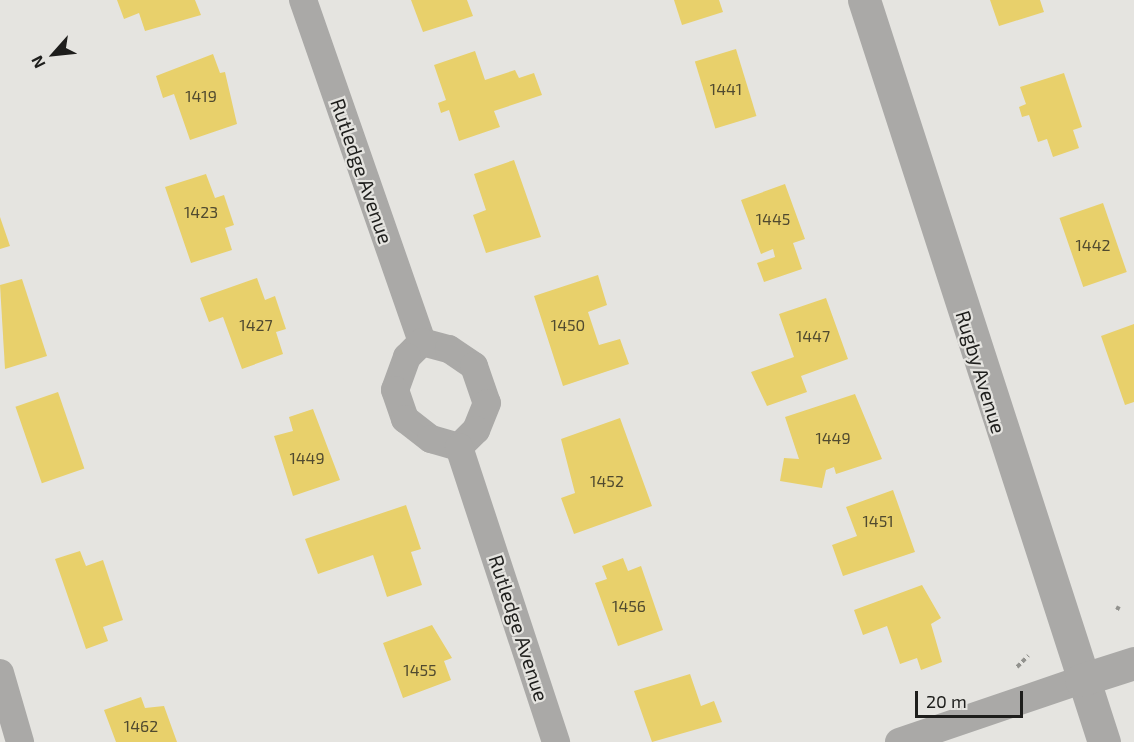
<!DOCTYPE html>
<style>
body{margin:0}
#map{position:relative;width:1134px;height:742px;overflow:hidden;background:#e5e4e0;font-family:"Exo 2",sans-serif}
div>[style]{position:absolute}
.building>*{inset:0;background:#e8d06b;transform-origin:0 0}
.path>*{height:4px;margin-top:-2px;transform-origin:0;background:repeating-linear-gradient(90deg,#92928e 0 4.5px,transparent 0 7.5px)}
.minor>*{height:28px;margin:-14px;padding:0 14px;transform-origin:14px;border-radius:14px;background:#aaa9a7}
.tertiary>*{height:33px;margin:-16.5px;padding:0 16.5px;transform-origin:16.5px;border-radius:16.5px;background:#aaa9a7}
span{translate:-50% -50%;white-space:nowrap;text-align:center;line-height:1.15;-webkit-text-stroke:4.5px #e5e4e0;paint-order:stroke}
.number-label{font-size:16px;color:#504a30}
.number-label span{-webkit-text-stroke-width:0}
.street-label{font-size:20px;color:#1e1e1c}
.north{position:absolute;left:24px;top:24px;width:60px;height:60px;-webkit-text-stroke:4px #e5e4e0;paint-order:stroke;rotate:243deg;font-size:16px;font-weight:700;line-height:24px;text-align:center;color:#1e1e1c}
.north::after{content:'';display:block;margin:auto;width:21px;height:27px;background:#1e1e1c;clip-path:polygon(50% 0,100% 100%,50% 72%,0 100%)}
.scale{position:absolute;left:915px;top:691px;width:108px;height:27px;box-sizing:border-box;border:3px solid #1e1e1c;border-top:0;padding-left:8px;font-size:18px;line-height:21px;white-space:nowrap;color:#1e1e1c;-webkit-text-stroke:4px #e5e4e0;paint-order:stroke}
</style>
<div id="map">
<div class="building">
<div style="clip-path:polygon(117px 0,195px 0,201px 15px,145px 31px,139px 13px,124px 19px)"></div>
<div style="clip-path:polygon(411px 0,467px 0,473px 16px,423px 32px)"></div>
<div style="clip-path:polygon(674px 0,719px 0,723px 12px,682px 25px)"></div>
<div style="clip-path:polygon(990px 0,1040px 0,1044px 12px,999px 26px)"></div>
<div style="left:736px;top:49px;width:70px;height:43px;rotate:73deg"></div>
<div style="clip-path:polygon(475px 51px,485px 80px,515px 70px,519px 78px,534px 73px,542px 95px,494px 111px,500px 127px,459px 141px,449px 110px,441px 113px,438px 103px,446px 100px,434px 65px)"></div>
<div style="clip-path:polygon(213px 54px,220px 73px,225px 72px,237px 124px,190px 140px,174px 94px,163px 98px,156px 76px)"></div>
<div style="clip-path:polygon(1064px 73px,1082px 127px,1073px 130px,1079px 148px,1053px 157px,1047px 139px,1038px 142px,1029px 115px,1022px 117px,1019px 107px,1026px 104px,1020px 87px)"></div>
<div style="clip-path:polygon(514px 160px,541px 237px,486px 253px,473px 215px,486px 210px,474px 174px)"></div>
<div style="clip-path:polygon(206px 174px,215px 198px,224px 195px,234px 225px,225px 228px,232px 250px,191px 263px,165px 187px)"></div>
<div style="clip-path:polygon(785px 184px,805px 239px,793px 243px,802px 269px,764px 282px,757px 263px,775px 257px,773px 249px,761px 254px,741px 200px)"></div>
<div style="left:1103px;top:203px;width:73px;height:46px;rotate:71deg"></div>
<div style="clip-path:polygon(0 217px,10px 246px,0 249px)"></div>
<div style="clip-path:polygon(598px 275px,607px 305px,588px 312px,599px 345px,620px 339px,629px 364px,563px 386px,534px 296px)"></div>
<div style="clip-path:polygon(257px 278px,265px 300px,275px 296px,286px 329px,276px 332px,283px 354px,242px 369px,223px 317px,209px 322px,200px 298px)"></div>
<div style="clip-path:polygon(22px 279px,47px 356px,5px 369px,0 285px)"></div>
<div style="clip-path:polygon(826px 298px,848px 359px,801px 376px,807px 392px,767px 406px,751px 372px,794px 357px,779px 314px)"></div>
<div style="clip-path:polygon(1134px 324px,1134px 402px,1125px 405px,1101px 336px)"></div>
<div style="left:58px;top:392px;width:81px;height:45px;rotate:71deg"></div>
<div style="clip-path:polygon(855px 394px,882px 459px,836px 474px,834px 467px,826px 470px,822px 488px,780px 481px,784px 458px,799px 459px,785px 417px)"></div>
<div style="clip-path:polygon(313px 409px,340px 480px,293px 496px,274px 436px,293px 431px,289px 417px)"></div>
<div style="clip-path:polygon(620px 418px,652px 506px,574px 534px,561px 498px,575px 493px,561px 439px)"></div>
<div style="clip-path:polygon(893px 490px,915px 552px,843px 576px,832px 545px,857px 536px,846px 507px)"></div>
<div style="clip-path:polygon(406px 505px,421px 549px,411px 552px,422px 585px,387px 597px,373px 555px,318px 574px,305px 539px)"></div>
<div style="clip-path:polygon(80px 551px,86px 566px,103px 560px,123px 620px,103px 627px,108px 641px,86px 649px,55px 559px)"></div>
<div style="clip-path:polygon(623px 558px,628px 571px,641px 566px,663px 630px,618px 646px,595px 583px,607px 579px,602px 566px)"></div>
<div style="clip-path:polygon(922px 585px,941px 618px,931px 624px,942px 662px,921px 670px,917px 658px,900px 664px,887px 626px,863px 635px,854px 610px)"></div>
<div style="clip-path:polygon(432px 625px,452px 658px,444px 661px,451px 680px,403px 698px,383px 643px)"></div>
<div style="clip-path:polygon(690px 674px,701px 706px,714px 701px,722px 722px,652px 742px,634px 691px)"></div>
<div style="clip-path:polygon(141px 697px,145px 708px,164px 706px,177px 742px,116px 742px,104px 710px)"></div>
</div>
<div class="path">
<div style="left:1117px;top:610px;width:4px;rotate:-63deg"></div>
<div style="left:1017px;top:667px;width:16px;rotate:-45deg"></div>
</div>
<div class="minor">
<div style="left:303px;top:0;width:362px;rotate:70.8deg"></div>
<div style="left:422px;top:342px;width:28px;rotate:15deg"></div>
<div style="left:449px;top:349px;width:30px;rotate:34deg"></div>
<div style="left:474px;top:366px;width:39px;rotate:71deg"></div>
<div style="left:487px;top:403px;width:29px;rotate:112deg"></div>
<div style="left:476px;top:430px;width:24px;rotate:135deg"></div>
<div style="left:422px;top:342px;width:21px;rotate:135deg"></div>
<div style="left:407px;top:357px;width:35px;rotate:110deg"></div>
<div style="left:395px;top:390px;width:31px;rotate:71deg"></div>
<div style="left:405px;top:419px;width:33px;rotate:38deg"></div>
<div style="left:431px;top:439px;width:29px;rotate:16deg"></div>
<div style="left:459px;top:447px;width:311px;rotate:71.8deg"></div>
<div style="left:0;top:673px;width:72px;rotate:73.8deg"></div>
<div style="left:899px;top:742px;width:192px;rotate:-18.8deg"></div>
</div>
<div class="tertiary">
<div style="left:864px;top:0;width:780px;rotate:72.08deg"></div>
<div style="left:1081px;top:680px;width:56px;rotate:-17.8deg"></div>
</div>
<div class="number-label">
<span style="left:726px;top:89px">1441</span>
<span style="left:201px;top:96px">1419</span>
<span style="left:201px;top:212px">1423</span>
<span style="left:773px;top:219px">1445</span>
<span style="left:1093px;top:245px">1442</span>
<span style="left:256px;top:325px">1427</span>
<span style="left:568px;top:325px">1450</span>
<span style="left:813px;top:336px">1447</span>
<span style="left:833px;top:438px">1449</span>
<span style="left:307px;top:458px">1449</span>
<span style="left:607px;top:481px">1452</span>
<span style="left:878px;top:521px">1451</span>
<span style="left:629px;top:606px">1456</span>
<span style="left:420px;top:670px">1455</span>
<span style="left:141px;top:726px">1462</span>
</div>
<div class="street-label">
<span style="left:362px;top:171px;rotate:71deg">Rutledge Avenue</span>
<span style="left:981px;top:372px;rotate:73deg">Rugby Avenue</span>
<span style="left:519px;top:628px;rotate:72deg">Rutledge Avenue</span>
</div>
<div class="north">N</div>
<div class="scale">20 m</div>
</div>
